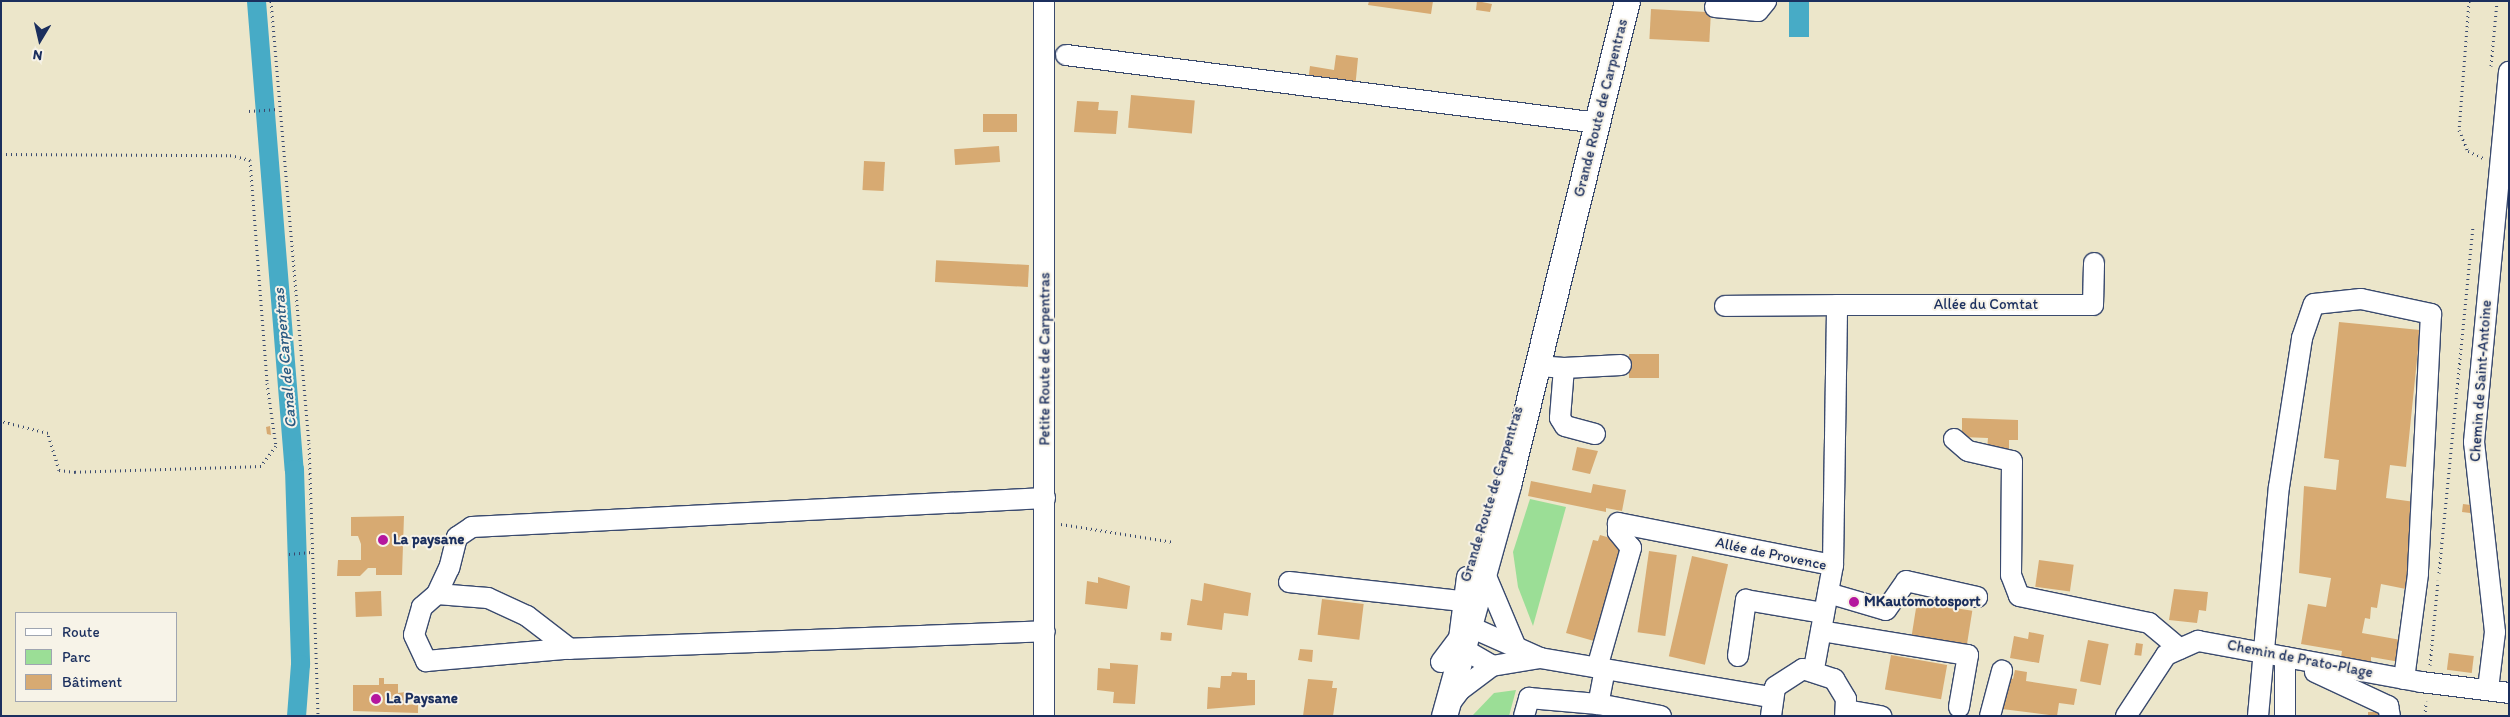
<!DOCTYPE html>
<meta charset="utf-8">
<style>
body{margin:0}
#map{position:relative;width:2510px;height:717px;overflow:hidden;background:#ece6ca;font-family:Itim,sans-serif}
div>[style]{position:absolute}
.green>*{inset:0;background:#9bde96}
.water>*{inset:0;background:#47abc6;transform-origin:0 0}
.canal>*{height:19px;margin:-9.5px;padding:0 9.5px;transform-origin:9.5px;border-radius:9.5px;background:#47abc6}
.building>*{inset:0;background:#d7aa72;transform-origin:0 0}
.path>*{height:3px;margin-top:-1.5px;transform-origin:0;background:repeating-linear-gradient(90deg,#3a4a6e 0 1px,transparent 0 5px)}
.roads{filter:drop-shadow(1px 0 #3a4a6e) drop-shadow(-1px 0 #3a4a6e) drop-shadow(0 1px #3a4a6e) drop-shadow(0 -1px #3a4a6e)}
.minor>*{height:20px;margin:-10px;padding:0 10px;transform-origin:10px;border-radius:10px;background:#fff}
.major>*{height:25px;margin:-12.5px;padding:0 12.5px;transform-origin:12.5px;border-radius:12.5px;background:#fff}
.dots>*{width:14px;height:14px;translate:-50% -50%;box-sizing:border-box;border:2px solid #f7f3e8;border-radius:50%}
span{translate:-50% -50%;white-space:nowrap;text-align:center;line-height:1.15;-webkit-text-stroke:4px #f7f3e8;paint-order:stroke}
.street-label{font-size:15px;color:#1b2f5e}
.poi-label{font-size:15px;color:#1b2f5e;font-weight:700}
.left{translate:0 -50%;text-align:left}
.water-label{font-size:16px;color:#2a5a82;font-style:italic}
.frame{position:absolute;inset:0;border:2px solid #1b2f5e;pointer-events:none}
.legend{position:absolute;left:15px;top:612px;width:162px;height:90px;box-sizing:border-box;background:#f7f3e8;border:1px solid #9fa5b1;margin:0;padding:6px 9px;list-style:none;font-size:15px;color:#1b2f5e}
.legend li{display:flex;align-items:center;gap:10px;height:25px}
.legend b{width:25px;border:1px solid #9fa5b1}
.north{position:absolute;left:15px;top:15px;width:50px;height:50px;-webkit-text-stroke:4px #f7f3e8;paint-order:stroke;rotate:189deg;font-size:14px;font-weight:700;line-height:20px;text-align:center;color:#1b2f5e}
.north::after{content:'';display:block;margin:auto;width:18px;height:22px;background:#1b2f5e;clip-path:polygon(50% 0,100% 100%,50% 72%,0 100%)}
</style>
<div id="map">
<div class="green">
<div style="clip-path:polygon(1530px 499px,1566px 507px,1533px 626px,1518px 587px,1513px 552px)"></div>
<div style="clip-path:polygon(1516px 690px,1509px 716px,1472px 716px,1494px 693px)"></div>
</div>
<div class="water">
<div style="left:1789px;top:1px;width:20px;height:36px"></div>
</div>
<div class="canal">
<div style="left:256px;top:1px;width:470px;rotate:85.4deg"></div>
<div style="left:294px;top:469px;width:195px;rotate:88.2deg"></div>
<div style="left:300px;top:664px;width:52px;rotate:94.4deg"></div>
</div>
<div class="building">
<div style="clip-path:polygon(1369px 1px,1433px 1px,1431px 14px,1368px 5px)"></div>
<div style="clip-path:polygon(1477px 1px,1492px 4px,1490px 12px,1476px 10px)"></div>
<div style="left:1651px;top:9px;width:60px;height:30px;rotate:3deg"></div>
<div style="clip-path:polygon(1336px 55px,1358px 58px,1355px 89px,1308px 82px,1310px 66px,1334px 70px)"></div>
<div style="left:1131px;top:95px;width:64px;height:33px;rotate:5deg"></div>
<div style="clip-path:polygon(1077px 101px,1099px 102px,1098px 110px,1118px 111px,1116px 134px,1074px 132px)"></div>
<div style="left:983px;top:114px;width:34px;height:18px"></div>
<div style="left:999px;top:146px;width:16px;height:45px;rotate:86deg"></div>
<div style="left:864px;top:161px;width:21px;height:29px;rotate:3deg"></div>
<div style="left:1029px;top:265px;width:22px;height:93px;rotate:93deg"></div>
<div style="clip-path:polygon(2339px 322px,2420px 330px,2406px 467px,2390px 465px,2386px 498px,2415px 502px,2406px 589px,2381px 584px,2377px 608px,2371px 607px,2370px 619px,2365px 618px,2362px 633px,2401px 640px,2400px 662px,2371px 657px,2371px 663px,2341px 657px,2342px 651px,2301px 644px,2308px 604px,2326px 607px,2331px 578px,2299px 573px,2304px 486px,2336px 490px,2339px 460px,2324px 458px)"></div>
<div style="left:1659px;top:354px;width:24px;height:30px;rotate:90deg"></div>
<div style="clip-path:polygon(1962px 418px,2018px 420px,2018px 440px,2009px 440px,2009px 450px,1987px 449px,1988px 438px,1962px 437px)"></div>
<div style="clip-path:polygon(270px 426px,271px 435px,267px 434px,266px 427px)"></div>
<div style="clip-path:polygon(1577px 447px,1598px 451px,1590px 474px,1572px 470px)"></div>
<div style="clip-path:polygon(1531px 481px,1591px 493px,1593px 484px,1626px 490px,1622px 511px,1606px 508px,1606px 512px,1528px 496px)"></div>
<div style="left:2463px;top:504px;width:8px;height:8px;rotate:7deg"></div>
<div style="clip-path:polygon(404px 516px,402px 575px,376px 575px,376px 568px,368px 568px,360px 576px,337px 576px,338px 560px,361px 560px,361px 544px,358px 536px,351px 536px,351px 517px)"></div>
<div style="clip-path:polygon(1600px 535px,1617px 540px,1615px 546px,1621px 547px,1594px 641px,1566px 633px,1593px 540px,1598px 541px)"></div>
<div style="left:1649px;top:551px;width:28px;height:82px;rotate:8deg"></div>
<div style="left:1692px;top:556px;width:37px;height:103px;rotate:13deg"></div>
<div style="left:2039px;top:560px;width:35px;height:27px;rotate:8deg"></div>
<div style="clip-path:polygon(1098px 577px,1130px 586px,1127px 609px,1085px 604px,1087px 581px,1098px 583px)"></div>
<div style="clip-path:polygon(1204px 583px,1251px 593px,1248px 616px,1224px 613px,1222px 630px,1187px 625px,1191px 599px,1202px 601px)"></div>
<div style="clip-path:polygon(2174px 589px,2208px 592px,2206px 611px,2199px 610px,2197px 623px,2169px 620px)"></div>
<div style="left:381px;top:591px;width:25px;height:26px;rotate:88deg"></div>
<div style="left:1322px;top:599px;width:42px;height:36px;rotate:7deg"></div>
<div style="left:1917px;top:602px;width:56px;height:35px;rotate:9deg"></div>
<div style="left:1161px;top:632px;width:11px;height:8px;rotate:5deg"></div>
<div style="clip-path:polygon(2029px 632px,2044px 635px,2039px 663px,2010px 658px,2014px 636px,2028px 639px)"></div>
<div style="left:2088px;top:640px;width:21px;height:42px;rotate:11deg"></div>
<div style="left:2136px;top:643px;width:7px;height:12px;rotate:8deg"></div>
<div style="clip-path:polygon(1300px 649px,1313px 650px,1312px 662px,1298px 660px)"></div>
<div style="left:2449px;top:653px;width:25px;height:17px;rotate:7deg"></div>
<div style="left:1891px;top:655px;width:57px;height:35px;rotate:10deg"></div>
<div style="clip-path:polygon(1110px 663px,1138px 665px,1135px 704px,1113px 703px,1114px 692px,1097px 690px,1098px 668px,1110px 669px)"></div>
<div style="clip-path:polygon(2015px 670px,2027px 672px,2026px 681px,2077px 689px,2074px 705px,2059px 703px,2057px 716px,2002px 709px,2007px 677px,2013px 679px)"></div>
<div style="clip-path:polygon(1232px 672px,1247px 673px,1247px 680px,1255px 680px,1255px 705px,1207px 709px,1208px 687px,1220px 688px,1221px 676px,1231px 676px)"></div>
<div style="clip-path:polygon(379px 678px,384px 678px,384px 684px,398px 684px,398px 693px,406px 692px,406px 705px,418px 704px,418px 713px,353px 711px,353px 685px,379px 685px)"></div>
<div style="clip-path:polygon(1308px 679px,1333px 681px,1332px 688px,1337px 688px,1333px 716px,1303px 716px)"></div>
<div style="left:2368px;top:712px;width:16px;height:4px"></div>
</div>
<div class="path">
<div style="left:271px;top:1px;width:444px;rotate:85.1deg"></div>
<div style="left:309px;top:443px;width:273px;rotate:88.1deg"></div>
<div style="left:2469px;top:1px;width:129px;rotate:94.4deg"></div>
<div style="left:2459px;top:130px;width:23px;rotate:67deg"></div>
<div style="left:2468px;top:151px;width:17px;rotate:25deg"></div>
<div style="left:2491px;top:66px;width:65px;rotate:-84.7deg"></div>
<div style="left:249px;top:111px;width:29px;rotate:-4deg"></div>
<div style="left:1px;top:154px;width:229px;rotate:0.3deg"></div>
<div style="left:230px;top:155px;width:21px;rotate:14deg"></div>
<div style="left:250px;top:160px;width:224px;rotate:85.6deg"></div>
<div style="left:267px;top:383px;width:64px;rotate:81.9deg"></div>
<div style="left:276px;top:446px;width:25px;rotate:127deg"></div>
<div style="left:261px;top:466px;width:186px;rotate:178.2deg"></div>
<div style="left:75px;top:472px;width:16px;rotate:-173deg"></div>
<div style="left:59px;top:470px;width:39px;rotate:-107deg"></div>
<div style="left:48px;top:433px;width:49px;rotate:-165.7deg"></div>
<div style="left:1061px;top:524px;width:114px;rotate:9.1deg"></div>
<div style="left:289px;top:554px;width:25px;rotate:-5deg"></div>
<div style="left:2439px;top:573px;width:349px;rotate:-84.4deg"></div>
<div style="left:2430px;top:665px;width:85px;rotate:-84.6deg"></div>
<div style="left:2425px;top:716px;width:15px;rotate:-86deg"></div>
</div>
<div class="roads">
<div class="minor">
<div style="left:1715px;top:7px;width:43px;rotate:5.3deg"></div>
<div style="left:1758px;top:11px;width:13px;rotate:-51deg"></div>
<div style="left:1066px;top:55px;width:536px;rotate:7.28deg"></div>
<div style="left:1725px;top:306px;width:112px;rotate:-0.5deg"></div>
<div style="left:1537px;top:366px;width:27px;rotate:4deg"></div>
<div style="left:1564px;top:368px;width:50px;rotate:94.6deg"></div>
<div style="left:1560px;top:418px;width:9px;rotate:58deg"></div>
<div style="left:1565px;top:426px;width:31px;rotate:15deg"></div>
<div style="left:1564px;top:368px;width:57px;rotate:-3deg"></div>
<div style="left:1954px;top:439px;width:18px;rotate:41deg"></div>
<div style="left:1968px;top:451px;width:45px;rotate:12.8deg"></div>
<div style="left:2012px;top:461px;width:114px;rotate:90.5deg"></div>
<div style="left:2011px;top:575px;width:22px;rotate:69deg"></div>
<div style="left:2019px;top:596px;width:133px;rotate:11.7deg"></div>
<div style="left:2149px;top:623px;width:40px;rotate:40deg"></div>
<div style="left:1045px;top:498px;width:574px;rotate:177.1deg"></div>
<div style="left:472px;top:527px;width:18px;rotate:146deg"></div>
<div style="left:457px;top:537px;width:32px;rotate:104deg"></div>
<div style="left:449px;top:568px;width:29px;rotate:115deg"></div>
<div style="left:437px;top:594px;width:20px;rotate:139deg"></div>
<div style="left:422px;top:607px;width:29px;rotate:106deg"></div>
<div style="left:414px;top:635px;width:29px;rotate:65deg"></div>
<div style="left:426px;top:661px;width:138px;rotate:-5deg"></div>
<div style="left:563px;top:649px;width:482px;rotate:-2.1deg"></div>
<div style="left:1833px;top:565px;width:260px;rotate:-89.1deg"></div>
<div style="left:1837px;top:305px;width:256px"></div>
<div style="left:2093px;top:305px;width:42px;rotate:-88.6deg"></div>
<div style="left:1485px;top:574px;width:77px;rotate:67.1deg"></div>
<div style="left:1467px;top:577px;width:70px;rotate:97.4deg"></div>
<div style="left:1458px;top:646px;width:39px;rotate:30deg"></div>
<div style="left:1492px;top:666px;width:49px;rotate:-9.5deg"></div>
<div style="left:1289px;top:582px;width:172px;rotate:6.3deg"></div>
<div style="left:1828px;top:593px;width:60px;rotate:16.3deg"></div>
<div style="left:1886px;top:610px;width:35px;rotate:-55deg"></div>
<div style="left:1906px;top:581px;width:73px;rotate:12.7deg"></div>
<div style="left:437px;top:594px;width:51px;rotate:4.5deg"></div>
<div style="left:488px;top:598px;width:43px;rotate:24.8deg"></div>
<div style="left:527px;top:616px;width:54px;rotate:37.5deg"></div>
<div style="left:1821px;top:631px;width:149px;rotate:9.3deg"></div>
<div style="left:1968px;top:655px;width:53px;rotate:99.8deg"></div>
<div style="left:1738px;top:656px;width:57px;rotate:-81.9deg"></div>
<div style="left:1746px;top:600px;width:79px;rotate:9.5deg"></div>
<div style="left:1441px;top:662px;width:35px;rotate:-53deg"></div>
<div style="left:1462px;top:634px;width:14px;rotate:-21deg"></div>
<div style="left:1475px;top:629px;width:71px;rotate:24deg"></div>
<div style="left:1540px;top:658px;width:234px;rotate:9.6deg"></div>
<div style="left:1597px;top:668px;width:125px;rotate:-74.2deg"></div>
<div style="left:1631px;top:548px;width:21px;rotate:-129deg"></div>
<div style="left:1618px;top:532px;width:9px;rotate:-90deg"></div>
<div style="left:1618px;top:523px;width:219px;rotate:11.1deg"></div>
<div style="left:1833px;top:565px;width:106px;rotate:100.4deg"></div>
<div style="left:1605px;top:669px;width:36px;rotate:101deg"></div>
<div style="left:1598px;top:704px;width:64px;rotate:10.8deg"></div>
<div style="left:2315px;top:672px;width:81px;rotate:25deg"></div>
<div style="left:2388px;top:706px;width:10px;rotate:79deg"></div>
<div style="left:2488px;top:689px;width:57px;rotate:-83deg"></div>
<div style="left:2495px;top:632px;width:191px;rotate:-96.3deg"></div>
<div style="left:2474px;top:442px;width:372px;rotate:-84.6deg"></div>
<div style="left:1448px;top:706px;width:20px;rotate:-53deg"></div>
<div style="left:1460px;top:690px;width:40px;rotate:-37deg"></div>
<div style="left:1846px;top:710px;width:36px;rotate:10deg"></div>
<div style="left:1044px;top:716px;width:715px;rotate:-90deg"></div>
<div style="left:1524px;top:716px;width:19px;rotate:-74deg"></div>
<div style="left:1529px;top:698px;width:69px;rotate:5deg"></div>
<div style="left:1771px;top:716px;width:29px;rotate:-82deg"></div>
<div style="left:1775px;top:687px;width:33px;rotate:-33deg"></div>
<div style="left:1803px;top:669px;width:33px;rotate:18deg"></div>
<div style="left:1834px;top:679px;width:23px;rotate:59deg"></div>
<div style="left:1846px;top:699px;width:17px;rotate:93deg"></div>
<div style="left:1990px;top:716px;width:47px;rotate:-75.1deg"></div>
<div style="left:2126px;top:716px;width:73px;rotate:-56.7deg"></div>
<div style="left:2166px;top:655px;width:35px;rotate:-24deg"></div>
<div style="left:2198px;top:641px;width:227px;rotate:10.4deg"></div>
<div style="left:2421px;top:682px;width:89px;rotate:7.1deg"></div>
<div style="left:2258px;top:716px;width:230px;rotate:-84.8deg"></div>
<div style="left:2279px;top:487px;width:151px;rotate:-81.2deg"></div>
<div style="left:2302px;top:338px;width:36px;rotate:-71deg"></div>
<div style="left:2314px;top:304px;width:47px;rotate:-6.1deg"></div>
<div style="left:2361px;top:299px;width:72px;rotate:12.1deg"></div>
<div style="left:2431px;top:314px;width:260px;rotate:92.9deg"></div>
<div style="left:2418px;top:574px;width:106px;rotate:97.6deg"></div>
<div style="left:2285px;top:716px;width:59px;rotate:-90deg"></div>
</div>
<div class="major">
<div style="left:1444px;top:716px;width:240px;rotate:-74.5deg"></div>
<div style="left:1508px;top:485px;width:498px;rotate:-76.2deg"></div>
</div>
</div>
<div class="dots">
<div style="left:383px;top:540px;background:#b5179e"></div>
<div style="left:1854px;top:602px;background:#b5179e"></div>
<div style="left:376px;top:699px;background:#b5179e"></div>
</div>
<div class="street-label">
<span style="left:1601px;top:108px;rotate:-76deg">Grande Route de Carpentras</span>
<span style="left:1986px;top:305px">Allée du Comtat</span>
<span style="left:1045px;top:359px;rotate:-90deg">Petite Route de Carpentras</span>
<span style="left:2481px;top:381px;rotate:-86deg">Chemin de Saint-Antoine</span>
<span style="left:1492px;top:494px;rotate:-73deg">Grande Route de Carpentras</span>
<span style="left:1771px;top:554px;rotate:12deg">Allée de Provence</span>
<span style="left:2300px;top:659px;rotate:11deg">Chemin de Prato-Plage</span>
</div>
<div class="poi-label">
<span class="left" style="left:393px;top:540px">La paysane</span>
<span class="left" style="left:1864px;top:602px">MKautomotosport</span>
<span class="left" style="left:386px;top:699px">La Paysane</span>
</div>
<div class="water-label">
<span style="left:285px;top:358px;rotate:-95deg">Canal de Carpentras</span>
</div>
<div class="frame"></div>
<ul class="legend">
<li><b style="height:6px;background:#fff"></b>Route</li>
<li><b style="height:14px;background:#9bde96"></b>Parc</li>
<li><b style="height:14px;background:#d7aa72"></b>Bâtiment</li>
</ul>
<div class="north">N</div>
</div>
